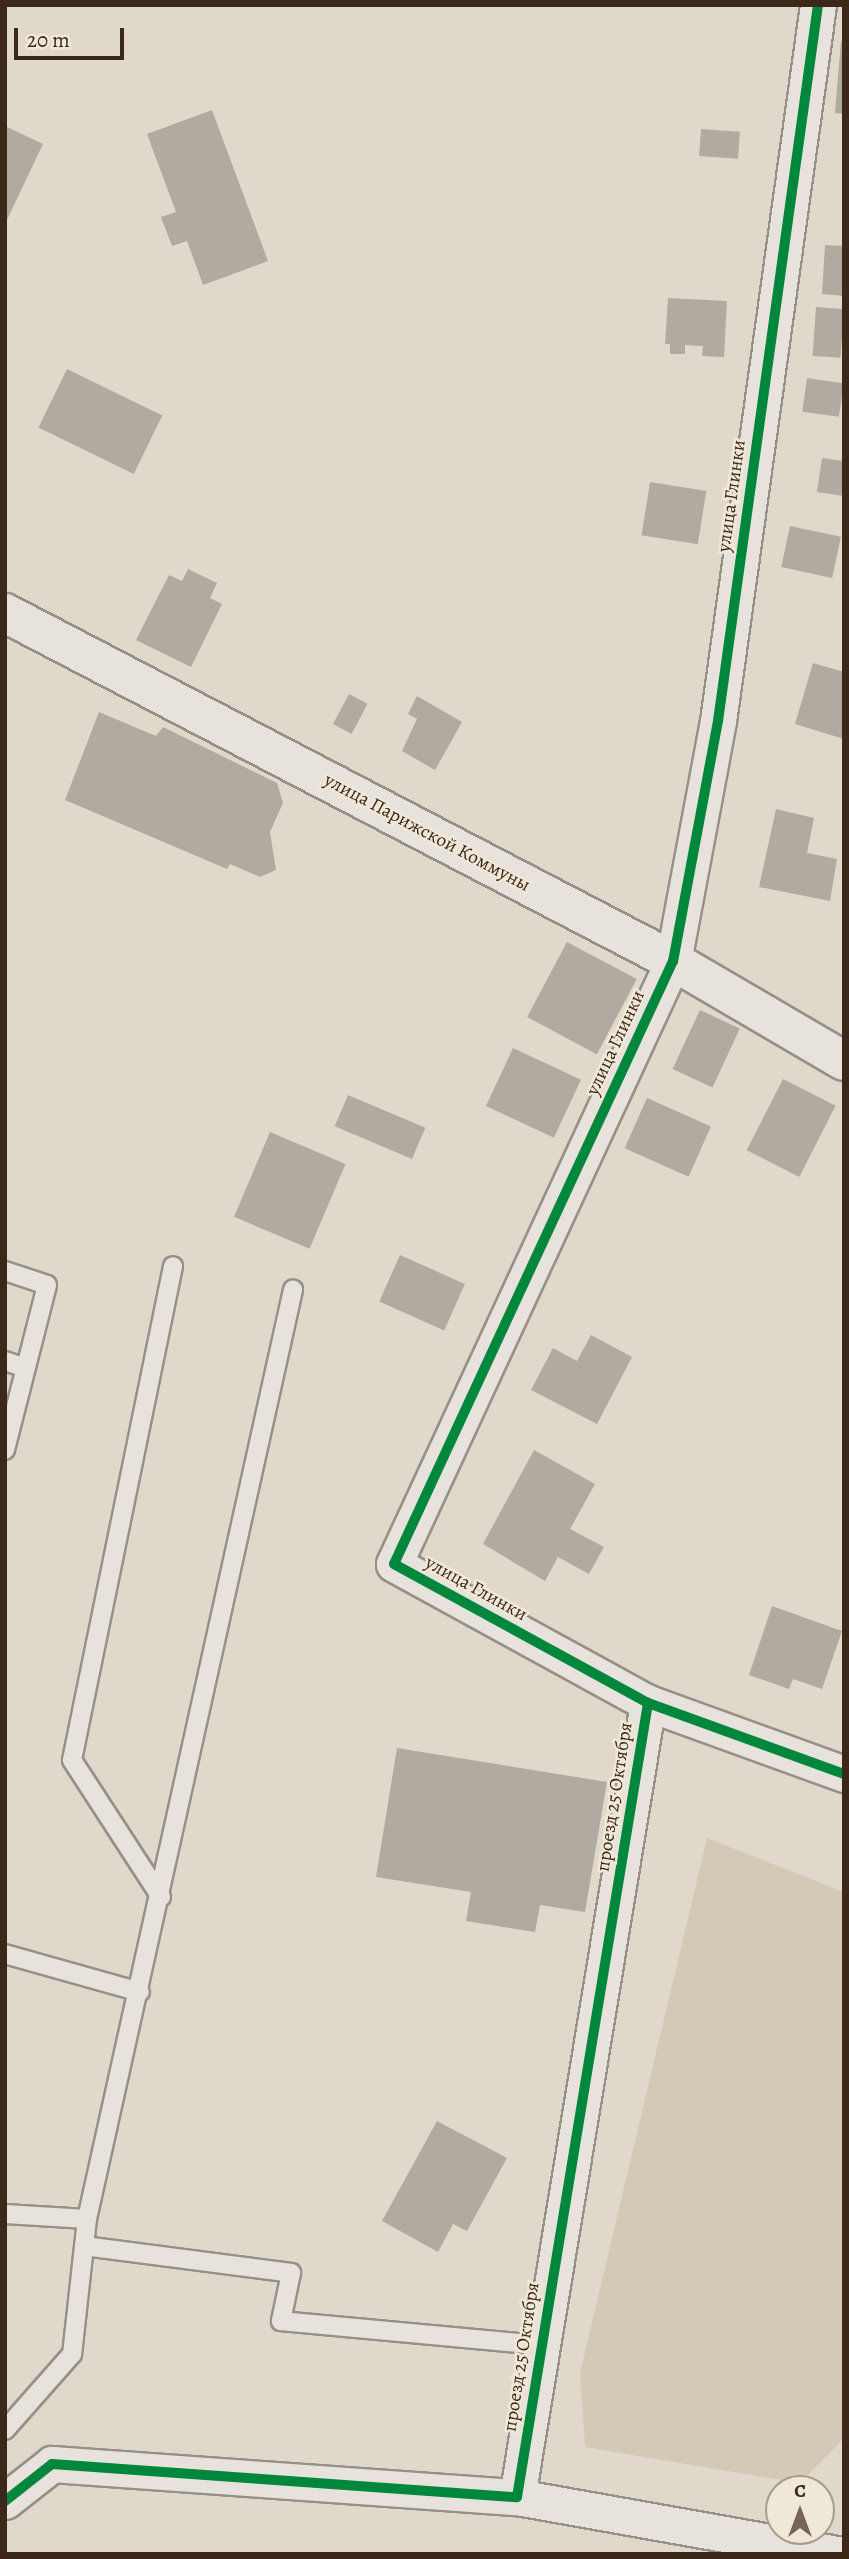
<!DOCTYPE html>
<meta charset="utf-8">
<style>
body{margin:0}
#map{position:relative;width:849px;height:2559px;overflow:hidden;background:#e0d8ca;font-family:Alegreya,serif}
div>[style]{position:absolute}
.green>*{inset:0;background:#d4c9b6}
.building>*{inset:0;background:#b1aaa0;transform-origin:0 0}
.roads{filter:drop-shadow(2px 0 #979087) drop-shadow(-2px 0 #979087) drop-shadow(0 2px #979087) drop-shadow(0 -2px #979087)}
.lane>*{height:18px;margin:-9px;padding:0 9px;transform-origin:9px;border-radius:9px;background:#e7e3dc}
.street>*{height:35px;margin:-17.5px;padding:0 17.5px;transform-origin:17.5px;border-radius:17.5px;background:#e7e3dc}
.secondary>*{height:38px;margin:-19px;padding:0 19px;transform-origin:19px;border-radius:19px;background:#e7e3dc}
.cycleway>*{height:10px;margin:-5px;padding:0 5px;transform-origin:5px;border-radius:5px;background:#00873e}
span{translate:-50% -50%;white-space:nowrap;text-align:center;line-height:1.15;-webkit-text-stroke:5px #f0e8d7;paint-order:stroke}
.street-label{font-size:19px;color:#3c281b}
.frame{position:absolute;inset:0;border:7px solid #3c281b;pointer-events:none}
.north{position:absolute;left:765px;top:2475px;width:70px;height:70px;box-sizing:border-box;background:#f0e8d7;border:2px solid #a89b8c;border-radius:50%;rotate:0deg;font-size:19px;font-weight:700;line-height:28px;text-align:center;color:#3c281b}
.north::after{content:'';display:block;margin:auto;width:24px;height:32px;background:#756658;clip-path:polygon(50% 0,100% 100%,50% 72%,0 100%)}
.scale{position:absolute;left:14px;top:28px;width:110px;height:32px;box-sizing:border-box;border:4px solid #3c281b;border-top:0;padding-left:9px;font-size:21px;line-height:24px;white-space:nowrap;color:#3c281b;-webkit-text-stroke:5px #f0e8d7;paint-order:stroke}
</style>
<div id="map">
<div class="green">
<div style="clip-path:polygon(707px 1838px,844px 1892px,844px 2438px,800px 2483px,585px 2447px,580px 2373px)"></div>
</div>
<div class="building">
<div style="clip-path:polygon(841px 41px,844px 41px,844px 114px,835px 113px)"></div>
<div style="clip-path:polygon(212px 110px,268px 261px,203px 285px,187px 241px,172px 246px,161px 217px,176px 212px,147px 134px)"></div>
<div style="clip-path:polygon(5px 126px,43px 144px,5px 224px)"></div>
<div style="left:701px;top:129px;width:39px;height:27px;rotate:4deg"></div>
<div style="clip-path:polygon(825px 245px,844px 246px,844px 296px,822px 294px)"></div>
<div style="clip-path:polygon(668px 298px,727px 301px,724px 357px,702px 356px,703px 346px,685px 345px,685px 354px,670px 354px,670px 344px,665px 344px)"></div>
<div style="left:816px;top:307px;width:28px;height:49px;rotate:4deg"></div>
<div style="left:67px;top:369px;width:106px;height:65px;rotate:26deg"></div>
<div style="left:807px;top:378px;width:37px;height:34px;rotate:8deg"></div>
<div style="clip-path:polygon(822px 458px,844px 461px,844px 496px,817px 492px)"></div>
<div style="left:650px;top:482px;width:57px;height:54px;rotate:9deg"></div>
<div style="left:790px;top:526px;width:52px;height:42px;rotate:12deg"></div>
<div style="clip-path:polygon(188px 569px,217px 583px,210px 598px,222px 604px,191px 667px,136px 640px,169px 575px,182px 581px)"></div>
<div style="clip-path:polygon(813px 663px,844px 672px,844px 739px,795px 724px)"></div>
<div style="left:349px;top:694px;width:21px;height:34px;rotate:28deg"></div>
<div style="clip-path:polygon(417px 696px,462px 722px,435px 770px,402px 751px,417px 719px,408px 714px)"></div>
<div style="clip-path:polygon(99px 712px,156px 736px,163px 727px,277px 783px,283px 803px,270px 832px,276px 870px,260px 877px,230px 864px,227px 869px,65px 800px)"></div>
<div style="clip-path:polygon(776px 809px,814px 818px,807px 853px,837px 859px,830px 901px,759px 887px)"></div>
<div style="left:567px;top:942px;width:79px;height:85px;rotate:28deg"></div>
<div style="left:700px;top:1010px;width:44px;height:65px;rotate:25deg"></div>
<div style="left:513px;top:1048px;width:75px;height:64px;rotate:25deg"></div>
<div style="left:783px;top:1079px;width:59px;height:80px;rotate:27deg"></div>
<div style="left:348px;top:1095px;width:84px;height:34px;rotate:23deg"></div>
<div style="left:647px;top:1098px;width:70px;height:55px;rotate:24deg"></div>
<div style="left:270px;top:1132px;width:82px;height:92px;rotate:23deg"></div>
<div style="left:400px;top:1255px;width:71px;height:51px;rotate:24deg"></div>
<div style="clip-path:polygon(591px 1335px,632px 1357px,597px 1424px,531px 1390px,553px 1348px,577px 1361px)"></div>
<div style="clip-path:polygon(534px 1450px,595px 1484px,570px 1529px,604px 1547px,589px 1574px,558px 1557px,545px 1581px,483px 1544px)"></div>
<div style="clip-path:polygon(772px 1606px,842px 1631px,822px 1689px,793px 1679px,789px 1689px,749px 1675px)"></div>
<div style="clip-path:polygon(397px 1748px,607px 1782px,585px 1912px,540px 1905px,535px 1932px,466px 1921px,471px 1892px,376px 1877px)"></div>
<div style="clip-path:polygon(437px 2121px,507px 2158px,467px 2231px,453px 2224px,438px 2252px,382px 2221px)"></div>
</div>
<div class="roads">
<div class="lane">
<div style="left:5px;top:1271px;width:44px;rotate:18.4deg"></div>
<div style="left:47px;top:1285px;width:170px;rotate:104.3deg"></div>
<div style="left:5px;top:1361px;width:21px;rotate:19deg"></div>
<div style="left:161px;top:1897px;width:163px;rotate:-123deg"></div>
<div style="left:72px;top:1760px;width:504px;rotate:-78.44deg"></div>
<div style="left:5px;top:1954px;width:140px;rotate:15.7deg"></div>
<div style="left:5px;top:2214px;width:82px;rotate:3.5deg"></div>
<div style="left:87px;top:2219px;width:136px;rotate:96.3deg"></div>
<div style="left:72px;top:2354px;width:101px;rotate:131.4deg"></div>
<div style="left:87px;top:2219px;width:952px;rotate:-77.5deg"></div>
<div style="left:84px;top:2246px;width:209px;rotate:7.4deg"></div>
<div style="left:291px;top:2273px;width:49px;rotate:101.8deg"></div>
<div style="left:281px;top:2321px;width:262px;rotate:5.3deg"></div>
</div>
<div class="street">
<div style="left:818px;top:5px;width:723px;rotate:97.95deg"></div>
<div style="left:718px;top:721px;width:244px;rotate:100.6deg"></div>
<div style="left:673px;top:961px;width:664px;rotate:114.83deg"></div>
<div style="left:394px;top:1564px;width:290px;rotate:28.7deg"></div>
<div style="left:648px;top:1703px;width:208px;rotate:19.9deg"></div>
<div style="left:517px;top:2497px;width:324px;rotate:10.1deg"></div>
<div style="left:5px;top:2501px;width:60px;rotate:-38.2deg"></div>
<div style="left:52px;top:2464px;width:466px;rotate:4.1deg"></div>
<div style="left:517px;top:2497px;width:805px;rotate:-80.63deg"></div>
</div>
<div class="secondary">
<div style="left:5px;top:613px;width:753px;rotate:27.52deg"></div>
<div style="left:673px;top:961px;width:198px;rotate:30.3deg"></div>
</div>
</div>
<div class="cycleway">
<div style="left:818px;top:5px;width:723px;rotate:97.95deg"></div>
<div style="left:718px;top:721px;width:244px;rotate:100.6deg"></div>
<div style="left:673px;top:961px;width:664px;rotate:114.83deg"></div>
<div style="left:394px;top:1564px;width:290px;rotate:28.7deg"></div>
<div style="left:648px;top:1703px;width:208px;rotate:19.9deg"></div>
<div style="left:5px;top:2501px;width:60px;rotate:-38.2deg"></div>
<div style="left:52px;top:2464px;width:466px;rotate:4.1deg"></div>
<div style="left:517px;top:2497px;width:805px;rotate:-80.63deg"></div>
</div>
<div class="street-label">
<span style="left:732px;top:496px;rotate:-82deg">улица Глинки</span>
<span style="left:427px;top:833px;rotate:28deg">улица Парижской Коммуны</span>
<span style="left:616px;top:1043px;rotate:-65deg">улица Глинки</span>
<span style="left:476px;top:1589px;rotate:29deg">улица Глинки</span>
<span style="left:615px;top:1797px;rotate:-81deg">проезд 25 Октября</span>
<span style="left:522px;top:2357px;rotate:-81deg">проезд 25 Октября</span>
</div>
<div class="frame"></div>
<div class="north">С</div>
<div class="scale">20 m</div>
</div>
